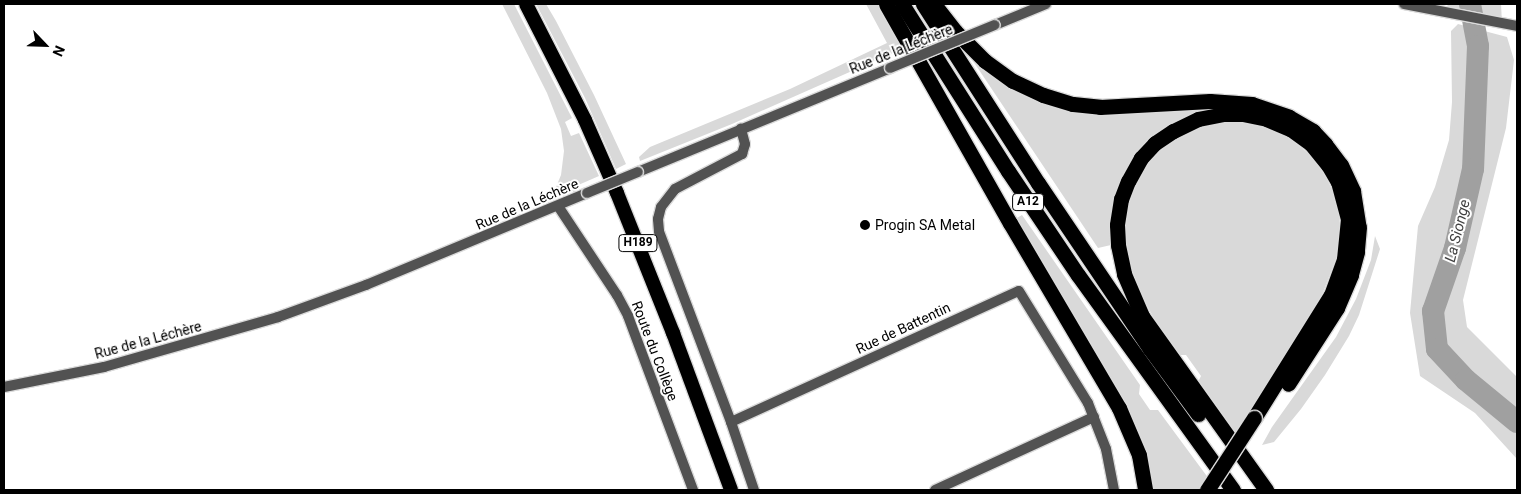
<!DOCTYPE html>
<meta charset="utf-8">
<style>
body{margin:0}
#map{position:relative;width:1521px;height:494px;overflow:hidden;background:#fff;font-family:Roboto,sans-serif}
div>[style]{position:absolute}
.green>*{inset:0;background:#d9d9d9}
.river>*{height:22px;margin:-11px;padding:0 11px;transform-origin:11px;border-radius:11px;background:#a0a0a0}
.roads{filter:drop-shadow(1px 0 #dbdbdb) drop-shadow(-1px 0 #dbdbdb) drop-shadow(0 1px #dbdbdb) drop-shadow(0 -1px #dbdbdb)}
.minor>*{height:10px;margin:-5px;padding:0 5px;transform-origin:5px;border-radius:5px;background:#525252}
.trunk>*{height:14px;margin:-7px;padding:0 7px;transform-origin:7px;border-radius:7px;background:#000}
.motorway>*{height:15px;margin:-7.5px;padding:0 7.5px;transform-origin:7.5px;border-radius:7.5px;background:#000}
.bridges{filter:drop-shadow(1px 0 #dbdbdb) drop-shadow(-1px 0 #dbdbdb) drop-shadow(0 1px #dbdbdb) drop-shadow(0 -1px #dbdbdb)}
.minor-bridge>*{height:10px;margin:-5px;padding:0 5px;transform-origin:5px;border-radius:5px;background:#525252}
.motorway-bridge>*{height:15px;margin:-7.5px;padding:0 7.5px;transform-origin:7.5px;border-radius:7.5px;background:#000}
.dots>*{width:14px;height:14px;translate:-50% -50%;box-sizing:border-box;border:2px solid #fff;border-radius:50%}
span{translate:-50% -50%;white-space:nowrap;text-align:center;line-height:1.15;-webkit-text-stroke:4px #fff;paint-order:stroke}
.shield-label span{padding:1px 4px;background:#fff;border:1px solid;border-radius:4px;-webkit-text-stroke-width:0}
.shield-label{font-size:12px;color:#000;font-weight:700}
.street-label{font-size:14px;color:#000}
.poi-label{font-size:14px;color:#000}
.left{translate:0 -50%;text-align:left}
.water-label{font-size:15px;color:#414141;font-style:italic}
.frame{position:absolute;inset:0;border:5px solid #000;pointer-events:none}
.north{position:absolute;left:20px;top:20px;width:50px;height:50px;-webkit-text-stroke:4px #fff;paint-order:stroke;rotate:114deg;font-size:14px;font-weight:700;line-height:20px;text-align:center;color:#000}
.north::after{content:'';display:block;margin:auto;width:18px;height:22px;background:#000;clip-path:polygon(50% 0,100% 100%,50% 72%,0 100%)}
</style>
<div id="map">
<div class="green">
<div style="clip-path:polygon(502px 4px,514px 4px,572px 118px,565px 122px,571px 136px,579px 133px,599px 176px,576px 186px,577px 191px,558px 198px,554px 192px,561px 175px,564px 151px,561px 129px,547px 93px)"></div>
<div style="clip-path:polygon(536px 4px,546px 4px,556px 21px,594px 95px,626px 164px,616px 169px,585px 98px)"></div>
<div style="clip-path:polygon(866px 4px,878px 4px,904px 48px,732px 124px,640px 161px,639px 157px,650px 147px,790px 89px,887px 43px)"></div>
<div style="clip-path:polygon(1447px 4px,1501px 4px,1502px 23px,1450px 13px)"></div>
<div style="clip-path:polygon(1458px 24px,1507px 37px,1514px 60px,1506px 128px,1463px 300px,1467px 327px,1517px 377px,1517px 459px,1475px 413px,1420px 376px,1410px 313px,1418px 226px,1435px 187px,1449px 140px,1452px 102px,1451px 31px)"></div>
<div style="clip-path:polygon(969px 55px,1033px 97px,1219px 106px,1142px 149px,1111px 245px,1098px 248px)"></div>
<div style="clip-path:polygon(1241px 122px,1267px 127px,1288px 137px,1309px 154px,1323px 171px,1334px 194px,1339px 215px,1340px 236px,1337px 256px,1322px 295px,1237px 436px,1198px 382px,1201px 376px,1186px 355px,1180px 355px,1156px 322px,1140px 293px,1130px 264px,1125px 231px,1127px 205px,1137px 180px,1148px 161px,1169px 142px,1191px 129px,1214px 123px)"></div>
<div style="clip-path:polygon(1022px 215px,1140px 385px,1139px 394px,1150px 410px,1158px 410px,1209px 479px,1201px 490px,1150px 490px,1148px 470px,1015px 219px)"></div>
<div style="clip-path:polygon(1375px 236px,1380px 249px,1359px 315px,1349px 336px,1325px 375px,1301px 409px,1274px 442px,1262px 445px,1272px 427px,1336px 337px,1356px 299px,1371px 260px)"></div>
</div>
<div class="river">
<div style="left:1470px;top:4px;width:43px;rotate:79.2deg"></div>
<div style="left:1478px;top:46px;width:123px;rotate:92.3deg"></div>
<div style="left:1473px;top:169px;width:81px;rotate:102.8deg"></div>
<div style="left:1455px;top:248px;width:67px;rotate:109.2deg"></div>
<div style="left:1433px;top:311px;width:38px;rotate:84deg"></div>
<div style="left:1437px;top:349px;width:42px;rotate:46.9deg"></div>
<div style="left:1466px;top:380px;width:66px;rotate:39.5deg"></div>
</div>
<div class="roads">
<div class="minor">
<div style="left:1404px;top:4px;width:115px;rotate:11deg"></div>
<div style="left:995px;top:25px;width:55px;rotate:-22.4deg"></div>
<div style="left:638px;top:172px;width:273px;rotate:-22.4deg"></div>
<div style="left:558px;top:206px;width:107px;rotate:56.5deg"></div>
<div style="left:617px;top:295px;width:24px;rotate:62deg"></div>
<div style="left:628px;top:316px;width:186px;rotate:69.5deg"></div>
<div style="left:4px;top:387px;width:102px;rotate:-11.3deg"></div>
<div style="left:104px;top:367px;width:181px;rotate:-16deg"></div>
<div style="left:278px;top:317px;width:94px;rotate:-20deg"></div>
<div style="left:366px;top:285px;width:239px;rotate:-22.6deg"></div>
<div style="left:731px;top:422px;width:204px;rotate:-110.7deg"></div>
<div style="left:659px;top:231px;width:12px;rotate:-95deg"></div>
<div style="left:658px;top:219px;width:12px;rotate:-76deg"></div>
<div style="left:661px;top:207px;width:23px;rotate:-52deg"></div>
<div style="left:675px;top:189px;width:76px;rotate:-27.6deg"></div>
<div style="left:742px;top:154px;width:10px;rotate:-73deg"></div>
<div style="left:745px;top:144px;width:16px;rotate:-105deg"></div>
<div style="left:754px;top:490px;width:72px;rotate:-108.7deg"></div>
<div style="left:731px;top:422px;width:316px;rotate:-24.5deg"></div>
<div style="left:1019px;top:291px;width:132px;rotate:58.4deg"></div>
<div style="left:1088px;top:403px;width:49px;rotate:68.6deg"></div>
<div style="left:1106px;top:449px;width:42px;rotate:79deg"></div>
<div style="left:935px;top:490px;width:175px;rotate:-24.7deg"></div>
</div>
<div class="trunk">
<div style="left:526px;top:4px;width:130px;rotate:63deg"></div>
<div style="left:585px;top:120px;width:80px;rotate:66.3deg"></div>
<div style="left:617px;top:193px;width:151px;rotate:68.2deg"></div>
<div style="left:673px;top:333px;width:167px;rotate:69.7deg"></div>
</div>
<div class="motorway">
<div style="left:886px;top:4px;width:252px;rotate:60.5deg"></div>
<div style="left:1010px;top:223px;width:215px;rotate:59.5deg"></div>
<div style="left:1119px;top:408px;width:51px;rotate:66.9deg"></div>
<div style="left:1139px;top:455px;width:36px;rotate:80deg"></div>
<div style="left:902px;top:4px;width:198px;rotate:57.6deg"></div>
<div style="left:1008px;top:171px;width:125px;rotate:56.1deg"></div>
<div style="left:1078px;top:275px;width:265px;rotate:54.2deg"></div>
<div style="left:923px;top:4px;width:213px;rotate:57.3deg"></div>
<div style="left:1038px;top:183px;width:200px;rotate:56deg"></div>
<div style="left:1150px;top:349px;width:81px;rotate:53.6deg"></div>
<div style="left:934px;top:4px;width:34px;rotate:52deg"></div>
<div style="left:955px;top:31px;width:42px;rotate:45deg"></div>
<div style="left:985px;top:61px;width:34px;rotate:36deg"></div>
<div style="left:1013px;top:81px;width:33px;rotate:25deg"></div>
<div style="left:1043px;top:95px;width:31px;rotate:17deg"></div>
<div style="left:1073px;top:104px;width:27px;rotate:6deg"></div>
<div style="left:1100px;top:107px;width:110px;rotate:-3.1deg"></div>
<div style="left:1210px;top:101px;width:42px;rotate:4.1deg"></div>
<div style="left:1252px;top:104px;width:39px;rotate:19deg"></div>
<div style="left:1289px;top:117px;width:28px;rotate:30deg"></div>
<div style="left:1313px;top:131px;width:18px;rotate:47deg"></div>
<div style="left:1325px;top:144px;width:26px;rotate:53deg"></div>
<div style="left:1341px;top:165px;width:29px;rotate:65deg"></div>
<div style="left:1353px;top:191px;width:36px;rotate:81deg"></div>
<div style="left:1359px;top:227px;width:25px;rotate:95deg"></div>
<div style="left:1357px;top:252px;width:24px;rotate:105deg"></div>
<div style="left:1351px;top:275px;width:36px;rotate:113deg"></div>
<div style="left:1337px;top:308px;width:90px;rotate:122.8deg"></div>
<div style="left:1254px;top:418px;width:145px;rotate:-58deg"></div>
<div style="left:1331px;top:295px;width:38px;rotate:-70deg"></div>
<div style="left:1344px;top:259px;width:40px;rotate:-84.3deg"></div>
<div style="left:1348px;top:219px;width:38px;rotate:-105deg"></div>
<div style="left:1338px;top:182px;width:20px;rotate:-120deg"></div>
<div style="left:1328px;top:165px;width:27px;rotate:-129deg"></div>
<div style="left:1311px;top:144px;width:26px;rotate:-144deg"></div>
<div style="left:1290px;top:129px;width:25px;rotate:-157deg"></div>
<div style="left:1267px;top:119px;width:25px;rotate:-168deg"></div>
<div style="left:1243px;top:114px;width:19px;rotate:180deg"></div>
<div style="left:1224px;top:114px;width:26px;rotate:169deg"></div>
<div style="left:1198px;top:119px;width:28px;rotate:154deg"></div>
<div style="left:1173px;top:131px;width:22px;rotate:146deg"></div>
<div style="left:1155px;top:143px;width:21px;rotate:133deg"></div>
<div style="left:1141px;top:158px;width:26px;rotate:119deg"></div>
<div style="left:1128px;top:181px;width:19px;rotate:111deg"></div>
<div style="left:1121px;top:199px;width:26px;rotate:99deg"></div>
<div style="left:1117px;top:225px;width:20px;rotate:87deg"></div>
<div style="left:1118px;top:245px;width:30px;rotate:78deg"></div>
<div style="left:1124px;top:274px;width:46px;rotate:66.8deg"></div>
<div style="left:1142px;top:316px;width:214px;rotate:54.5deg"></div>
</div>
</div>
<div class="bridges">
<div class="minor-bridge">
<div style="left:890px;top:68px;width:113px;rotate:-22.3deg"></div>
<div style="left:587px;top:193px;width:55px;rotate:-22.4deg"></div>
</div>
<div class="motorway-bridge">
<div style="left:1207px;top:490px;width:86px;rotate:-56.9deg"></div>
</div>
</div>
<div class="dots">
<div style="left:865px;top:225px;background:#000"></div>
</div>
<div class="shield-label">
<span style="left:1028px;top:202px">A12</span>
<span style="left:638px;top:243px">H189</span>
</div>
<div class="street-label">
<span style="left:901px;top:49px;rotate:-22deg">Rue de la Léchère</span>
<span style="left:527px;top:204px;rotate:-23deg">Rue de la Léchère</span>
<span style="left:903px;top:328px;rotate:-25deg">Rue de Battentin</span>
<span style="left:148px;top:340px;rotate:-15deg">Rue de la Léchère</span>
<span style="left:655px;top:351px;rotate:69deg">Route du Collège</span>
</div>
<div class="poi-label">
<span class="left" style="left:875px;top:225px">Progin SA Metal</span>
</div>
<div class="water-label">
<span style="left:1458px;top:231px;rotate:-76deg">La Sionge</span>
</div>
<div class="frame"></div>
<div class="north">N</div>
</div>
